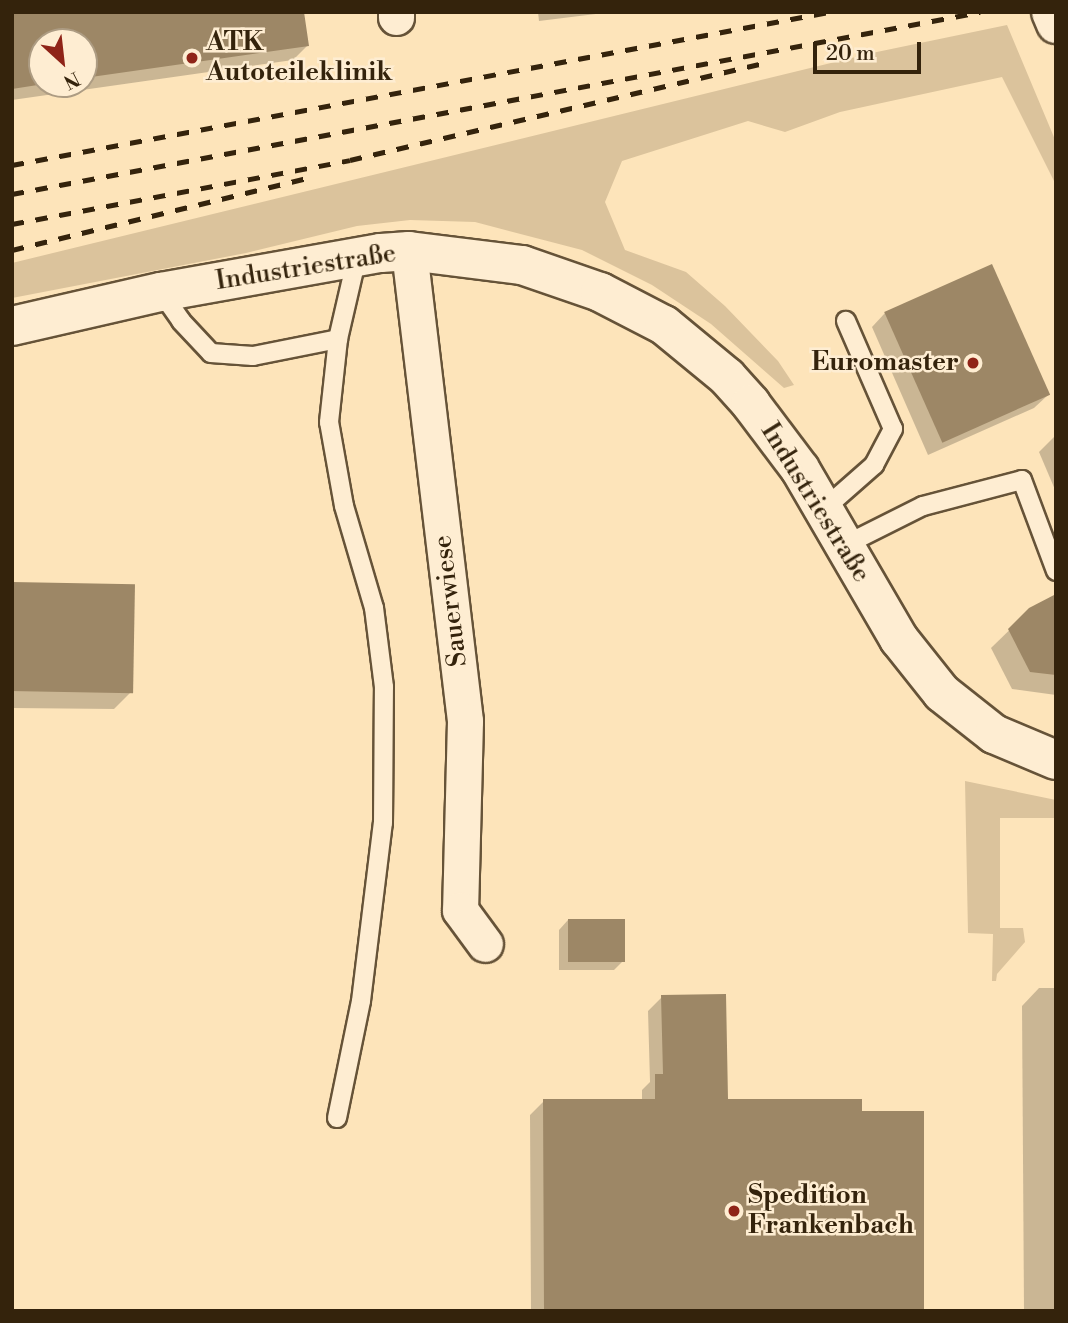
<!DOCTYPE html>
<meta charset="utf-8">
<style>
body{margin:0}
#map{position:relative;width:1068px;height:1323px;overflow:hidden;background:#fde4ba;font-family:"Libre Bodoni",serif}
div>[style]{position:absolute}
.green>*{inset:0;background:#dbc39c}
.shadow>*{inset:0;background:#0003}
.building>*{inset:0;background:#9d8766;transform-origin:0 0}
.roads{filter:drop-shadow(2px 0 #665338) drop-shadow(-2px 0 #665338) drop-shadow(0 2px #665338) drop-shadow(0 -2px #665338)}
.lane>*{height:18px;margin:-9px;padding:0 9px;transform-origin:9px;border-radius:9px;background:#feedd2}
.street>*{height:35px;margin:-17.5px;padding:0 17.5px;transform-origin:17.5px;border-radius:17.5px;background:#feedd2}
.secondary>*{height:38px;margin:-19px;padding:0 19px;transform-origin:19px;border-radius:19px;background:#feedd2}
.rail>*{height:5px;margin-top:-2.5px;transform-origin:0;background:repeating-linear-gradient(90deg,#34230c 0 12px,transparent 0 24px)}
.dots>*{width:19px;height:19px;translate:-50% -50%;box-sizing:border-box;border:4px solid #feedd2;border-radius:50%}
span{translate:-50% -50%;white-space:nowrap;text-align:center;line-height:1.15;-webkit-text-stroke:5px #feedd2;paint-order:stroke}
.poi-label{font-size:26px;color:#34230c;font-weight:700}
.left{translate:0 -50%;text-align:left}
.right{translate:-100% -50%;text-align:right}
.street-label{font-size:26px;color:#34230c}
.frame{position:absolute;inset:0;border:14px solid #34230c;pointer-events:none}
.north{position:absolute;left:28px;top:28px;width:70px;height:70px;box-sizing:border-box;background:#feedd2;border:2px solid #ad9c83;border-radius:50%;rotate:153deg;font-size:19px;font-weight:700;line-height:28px;text-align:center;color:#34230c}
.north::after{content:'';display:block;margin:auto;width:24px;height:32px;background:#8f2418;clip-path:polygon(50% 0,100% 100%,50% 72%,0 100%)}
.scale{position:absolute;left:813px;top:42px;width:108px;height:32px;box-sizing:border-box;border:4px solid #34230c;border-top:0;padding-left:9px;font-size:21px;line-height:24px;white-space:nowrap;color:#34230c;-webkit-text-stroke:5px #feedd2;paint-order:stroke}
</style>
<div id="map">
<div class="green">
<div style="clip-path:polygon(1007px 25px,1056px 142px,1056px 185px,1002px 77px,840px 112px,785px 132px,748px 121px,622px 161px,605px 202px,625px 250px,686px 272px,725px 306px,778px 361px,794px 385px,784px 388px,711px 324px,652px 285px,582px 250px,475px 222px,410px 220px,357px 226px,246px 253px,12px 298px,12px 263px,872px 53px)"></div>
<div style="clip-path:polygon(965px 781px,1056px 800px,1056px 818px,1000px 818px,1000px 928px,1023px 928px,1025px 942px,997px 974px,996px 981px,992px 981px,993px 934px,968px 933px)"></div>
</div>
<div class="shadow">
<div style="clip-path:polygon(evenodd,12px 12px,307px 46px,293px 60px,12px 100px,12px 12px,42px 42px,84px 42px,84px 84px,42px 84px,42px 42px)"></div>
<div style="clip-path:polygon(538px 12px,612px 12px,539px 21px)"></div>
<div style="clip-path:polygon(885px 313px,1048px 395px,1034px 408px,928px 455px,872px 327px)"></div>
<div style="clip-path:polygon(1056px 435px,1056px 492px,1039px 452px)"></div>
<div style="clip-path:polygon(12px 584px,132px 691px,114px 709px,12px 708px)"></div>
<div style="clip-path:polygon(1056px 596px,1056px 695px,1012px 689px,991px 648px,1030px 610px)"></div>
<div style="clip-path:polygon(568px 920px,623px 961px,614px 970px,559px 970px,559px 930px)"></div>
<div style="clip-path:polygon(1039px 988px,1056px 988px,1056px 1311px,1024px 1311px,1022px 1006px)"></div>
<div style="clip-path:polygon(662px 997px,726px 1101px,922px 1311px,531px 1311px,530px 1115px,544px 1101px,642px 1101px,642px 1090px,650px 1082px,648px 1011px)"></div>
</div>
<div class="building">
<div style="clip-path:polygon(12px 12px,304px 12px,309px 46px,84px 78px,84px 42px,42px 42px,44px 84px,12px 89px)"></div>
<div style="left:992px;top:264px;width:143px;height:118px;rotate:66deg"></div>
<div style="left:12px;top:582px;width:123px;height:109px;rotate:1deg"></div>
<div style="clip-path:polygon(1056px 594px,1056px 675px,1030px 672px,1008px 629px,1029px 608px)"></div>
<div style="left:568px;top:919px;width:57px;height:43px"></div>
<div style="clip-path:polygon(726px 994px,728px 1099px,862px 1099px,862px 1111px,924px 1111px,924px 1311px,544px 1311px,543px 1099px,655px 1099px,655px 1074px,663px 1074px,661px 995px)"></div>
</div>
<div class="roads">
<div class="lane">
<div style="left:161px;top:292px;width:35px;rotate:55deg"></div>
<div style="left:181px;top:321px;width:44px;rotate:46.8deg"></div>
<div style="left:211px;top:353px;width:42px;rotate:4.1deg"></div>
<div style="left:253px;top:356px;width:87px;rotate:-11.3deg"></div>
<div style="left:824px;top:509px;width:67px;rotate:-41.3deg"></div>
<div style="left:874px;top:465px;width:41px;rotate:-62.2deg"></div>
<div style="left:893px;top:429px;width:118px;rotate:-113.5deg"></div>
<div style="left:845px;top:545px;width:87px;rotate:-26.6deg"></div>
<div style="left:923px;top:506px;width:102px;rotate:-14.7deg"></div>
<div style="left:1022px;top:480px;width:97px;rotate:69.5deg"></div>
<div style="left:337px;top:1118px;width:119px;rotate:-78.4deg"></div>
<div style="left:361px;top:1001px;width:179px;rotate:-83deg"></div>
<div style="left:383px;top:823px;width:136px;rotate:-89.6deg"></div>
<div style="left:384px;top:687px;width:80px;rotate:-97.2deg"></div>
<div style="left:374px;top:608px;width:106px;rotate:-106.4deg"></div>
<div style="left:344px;top:506px;width:85px;rotate:-100.1deg"></div>
<div style="left:329px;top:422px;width:83px;rotate:-83.8deg"></div>
<div style="left:338px;top:339px;width:84px;rotate:-77deg"></div>
</div>
<div class="street">
<div style="left:396px;top:12px;width:5px;rotate:90deg"></div>
<div style="left:409px;top:251px;width:473px;rotate:83.2deg"></div>
<div style="left:465px;top:721px;width:189px;rotate:91.5deg"></div>
<div style="left:460px;top:910px;width:42px;rotate:53.7deg"></div>
</div>
<div class="secondary">
<div style="left:1051px;top:12px;width:13px;rotate:67deg"></div>
<div style="left:12px;top:326px;width:153px;rotate:-12.9deg"></div>
<div style="left:161px;top:292px;width:223px;rotate:-10.1deg"></div>
<div style="left:381px;top:253px;width:28px;rotate:-4deg"></div>
<div style="left:409px;top:251px;width:114px;rotate:7.1deg"></div>
<div style="left:522px;top:265px;width:83px;rotate:19.1deg"></div>
<div style="left:600px;top:292px;width:72px;rotate:27.3deg"></div>
<div style="left:664px;top:325px;width:82px;rotate:39.5deg"></div>
<div style="left:727px;top:377px;width:36px;rotate:48deg"></div>
<div style="left:751px;top:404px;width:81px;rotate:53deg"></div>
<div style="left:800px;top:469px;width:197px;rotate:59.8deg"></div>
<div style="left:899px;top:639px;width:69px;rotate:51.5deg"></div>
<div style="left:942px;top:693px;width:66px;rotate:38.3deg"></div>
<div style="left:994px;top:734px;width:67px;rotate:22.8deg"></div>
</div>
</div>
<div class="rail">
<div style="left:12px;top:165px;width:831px;rotate:-10.61deg"></div>
<div style="left:12px;top:194px;width:985px;rotate:-10.65deg"></div>
<div style="left:12px;top:224px;width:344px;rotate:-10.7deg"></div>
<div style="left:350px;top:160px;width:426px;rotate:-13.2deg"></div>
<div style="left:12px;top:250px;width:308px;rotate:-13.7deg"></div>
</div>
<div class="dots">
<div style="left:192px;top:58px;background:#8f2418"></div>
<div style="left:973px;top:363px;background:#8f2418"></div>
<div style="left:734px;top:1211px;background:#8f2418"></div>
</div>
<div class="poi-label">
<span class="left" style="left:206px;top:58px">ATK<br>Autoteileklinik</span>
<span class="right" style="left:959px;top:363px">Euromaster</span>
<span class="left" style="left:748px;top:1211px">Spedition<br>Frankenbach</span>
</div>
<div class="street-label">
<span style="left:306px;top:268px;rotate:-9deg">Industriestraße</span>
<span style="left:815px;top:503px;rotate:58deg">Industriestraße</span>
<span style="left:451px;top:601px;rotate:-97deg">Sauerwiese</span>
</div>
<div class="frame"></div>
<div class="north">N</div>
<div class="scale">20 m</div>
</div>
